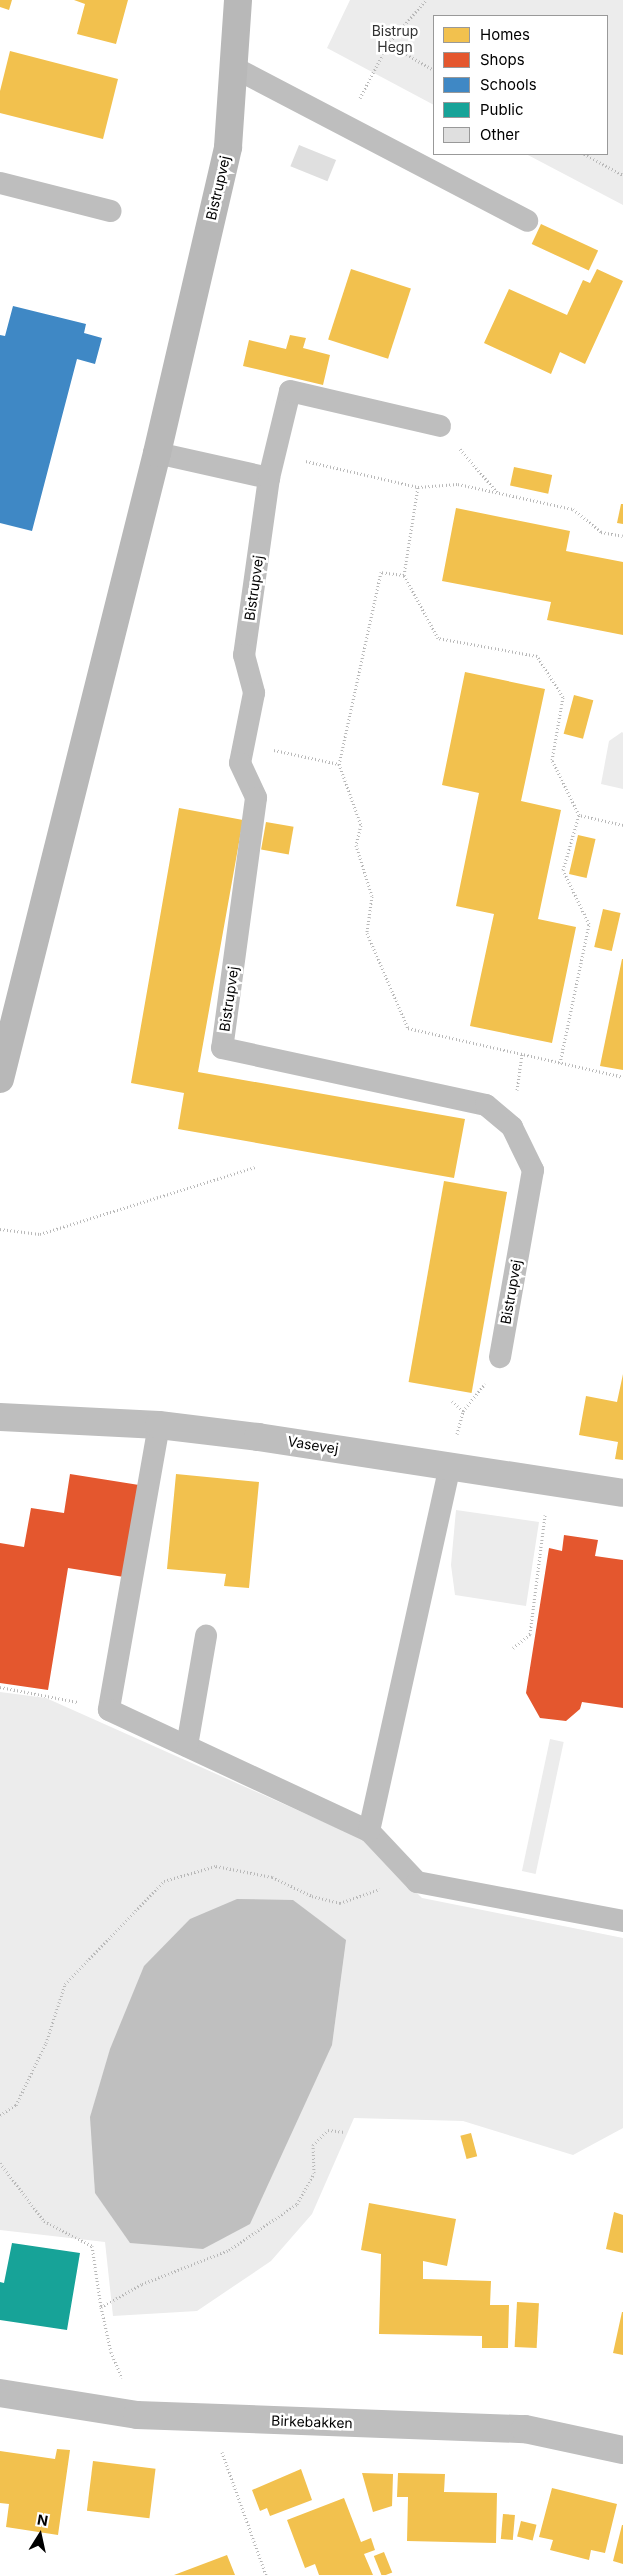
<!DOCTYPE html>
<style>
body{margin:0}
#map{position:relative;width:623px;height:2575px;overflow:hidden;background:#fff;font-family:Inter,sans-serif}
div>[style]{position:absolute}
.green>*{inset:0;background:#ececec;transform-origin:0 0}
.water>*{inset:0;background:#bfbfbf}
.homes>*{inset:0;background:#f2c14e;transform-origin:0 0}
.shops>*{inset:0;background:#e4572e}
.schools>*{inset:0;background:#3f88c5}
.public>*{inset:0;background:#17a398}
.building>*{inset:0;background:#dfdfdf;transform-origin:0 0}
.path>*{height:3px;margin-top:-1.5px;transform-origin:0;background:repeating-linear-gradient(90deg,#b9b9b9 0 1px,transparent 0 3.5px)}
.service>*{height:22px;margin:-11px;padding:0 11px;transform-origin:11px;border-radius:11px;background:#bebebe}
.minor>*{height:28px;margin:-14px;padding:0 14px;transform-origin:14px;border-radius:14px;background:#bebebe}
.tertiary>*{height:28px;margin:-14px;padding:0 14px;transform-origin:14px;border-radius:14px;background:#bebebe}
.secondary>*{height:28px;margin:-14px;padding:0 14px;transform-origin:14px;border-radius:14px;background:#b8b8b8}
span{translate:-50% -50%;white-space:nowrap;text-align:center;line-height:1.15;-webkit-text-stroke:5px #fff;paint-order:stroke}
.park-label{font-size:14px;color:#333}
.street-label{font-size:14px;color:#000}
.legend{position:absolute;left:433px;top:15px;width:175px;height:140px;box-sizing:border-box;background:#fff;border:1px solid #999;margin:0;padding:6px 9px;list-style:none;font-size:15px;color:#000}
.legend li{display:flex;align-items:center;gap:10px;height:25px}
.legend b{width:25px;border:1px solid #999}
.north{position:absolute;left:15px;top:2510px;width:50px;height:50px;-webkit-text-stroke:4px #fff;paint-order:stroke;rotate:10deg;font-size:14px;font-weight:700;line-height:20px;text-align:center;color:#000}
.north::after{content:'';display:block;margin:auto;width:18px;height:22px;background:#000;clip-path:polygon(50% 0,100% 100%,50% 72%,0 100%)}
</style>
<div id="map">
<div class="green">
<div style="clip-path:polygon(350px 0,623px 0,623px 205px,526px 154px,607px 154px,607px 16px,434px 16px,434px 105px,327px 48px)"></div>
<div style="clip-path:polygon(622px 732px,623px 733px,623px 789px,601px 784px,609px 741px)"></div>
<div style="clip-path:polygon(456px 1510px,539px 1522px,526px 1606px,455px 1595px,451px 1565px)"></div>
<div style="clip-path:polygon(0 1692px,46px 1698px,362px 1839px,422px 1898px,623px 1938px,623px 2128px,573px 2155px,463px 2121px,354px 2118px,312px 2214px,271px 2261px,197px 2311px,113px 2316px,105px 2242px,0 2230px)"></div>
<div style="left:550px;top:1739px;width:14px;height:135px;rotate:12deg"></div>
</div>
<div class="water">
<div style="clip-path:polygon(237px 1899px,293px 1900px,346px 1940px,332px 2045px,250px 2224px,203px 2249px,130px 2243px,95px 2193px,90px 2117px,110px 2049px,144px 1966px,190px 1919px)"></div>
</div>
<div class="homes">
<div style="clip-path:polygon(0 0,12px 0,9px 10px,0 7px)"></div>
<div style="clip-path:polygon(74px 0,128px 0,116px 44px,77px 34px,85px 4px)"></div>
<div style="clip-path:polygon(10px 51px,118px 79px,103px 139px,0 113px,0 91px)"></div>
<div style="left:541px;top:224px;width:63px;height:22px;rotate:25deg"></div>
<div style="left:351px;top:269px;width:63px;height:74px;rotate:18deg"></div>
<div style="clip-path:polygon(597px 269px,623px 281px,585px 364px,560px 352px,551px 374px,484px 343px,509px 289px,567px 315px,583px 280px,590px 283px)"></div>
<div style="clip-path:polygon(290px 335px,306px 338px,303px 348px,330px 355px,323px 385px,243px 366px,249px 340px,286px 349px)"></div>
<div style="left:514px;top:467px;width:39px;height:19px;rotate:12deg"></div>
<div style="clip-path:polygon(621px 504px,623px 504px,623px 524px,617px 523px)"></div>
<div style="clip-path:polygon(456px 508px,570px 531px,566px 551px,623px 562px,623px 635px,547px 620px,551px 602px,442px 581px)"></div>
<div style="clip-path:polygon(465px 672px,545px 689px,521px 801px,561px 810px,538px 919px,576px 927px,552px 1043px,470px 1026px,494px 914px,456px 906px,479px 793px,442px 785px)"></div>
<div style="left:574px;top:695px;width:20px;height:40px;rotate:15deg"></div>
<div style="clip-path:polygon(179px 808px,243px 820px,198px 1072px,465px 1119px,454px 1178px,178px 1129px,184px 1093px,131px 1083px)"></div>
<div style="left:266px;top:822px;width:28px;height:28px;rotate:10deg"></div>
<div style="left:578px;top:835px;width:18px;height:40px;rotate:13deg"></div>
<div style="left:603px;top:909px;width:18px;height:39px;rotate:13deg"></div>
<div style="clip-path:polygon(622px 959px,623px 959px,623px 1070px,600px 1066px)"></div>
<div style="left:444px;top:1181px;width:64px;height:204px;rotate:10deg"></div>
<div style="clip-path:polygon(623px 1374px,623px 1460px,615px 1459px,618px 1442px,579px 1435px,586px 1396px,617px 1402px)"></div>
<div style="clip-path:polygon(176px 1474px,259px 1482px,249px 1588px,224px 1586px,226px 1574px,167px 1569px)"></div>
<div style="left:471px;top:2133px;width:24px;height:11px;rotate:75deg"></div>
<div style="clip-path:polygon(369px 2203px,456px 2219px,447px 2266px,423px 2261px,423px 2279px,491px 2281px,490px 2305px,509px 2305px,508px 2348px,482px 2348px,482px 2336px,379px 2334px,381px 2254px,361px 2250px)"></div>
<div style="clip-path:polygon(614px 2212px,623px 2215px,623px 2253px,606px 2249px)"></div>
<div style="left:517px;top:2302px;width:22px;height:45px;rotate:3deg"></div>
<div style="clip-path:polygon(622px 2312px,623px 2312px,623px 2355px,613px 2353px)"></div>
<div style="clip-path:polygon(57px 2449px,70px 2450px,58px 2535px,6px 2527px,9px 2504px,0 2503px,0 2451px,55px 2459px)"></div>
<div style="left:93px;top:2461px;width:63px;height:50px;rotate:7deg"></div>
<div style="clip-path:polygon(301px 2469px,312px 2500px,270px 2516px,267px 2508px,260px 2511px,252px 2490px)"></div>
<div style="clip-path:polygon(362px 2473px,393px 2474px,392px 2506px,373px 2512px)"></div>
<div style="clip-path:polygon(398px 2473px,445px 2474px,444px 2492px,497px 2493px,496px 2543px,407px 2541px,408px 2497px,397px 2497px)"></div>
<div style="clip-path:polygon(552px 2488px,617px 2504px,605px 2553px,591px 2550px,589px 2560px,550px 2550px,553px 2540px,539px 2537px)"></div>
<div style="clip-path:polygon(344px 2498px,361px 2542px,371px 2538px,375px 2550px,364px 2554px,373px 2575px,319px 2575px,315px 2564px,305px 2568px,287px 2520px)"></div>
<div style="left:503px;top:2514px;width:12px;height:25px;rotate:5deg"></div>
<div style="left:521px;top:2521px;width:16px;height:16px;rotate:14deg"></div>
<div style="clip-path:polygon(622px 2525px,623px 2525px,623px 2564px,613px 2561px)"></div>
<div style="left:384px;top:2552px;width:22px;height:11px;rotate:68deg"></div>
<div style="clip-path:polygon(227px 2555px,235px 2575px,174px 2575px)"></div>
</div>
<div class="shops">
<div style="clip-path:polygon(70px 1474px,139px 1485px,124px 1577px,68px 1568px,48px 1690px,0 1683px,0 1543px,24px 1547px,31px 1508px,64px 1513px)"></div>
<div style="clip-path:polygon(564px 1535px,598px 1540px,595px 1556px,623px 1560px,623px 1708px,582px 1702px,580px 1709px,566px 1721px,540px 1718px,526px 1693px,549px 1548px,562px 1551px)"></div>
</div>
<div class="schools">
<div style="clip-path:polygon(13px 306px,86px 324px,84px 333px,102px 338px,95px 364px,77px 359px,32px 531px,0 523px,0 335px,5px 336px)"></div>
</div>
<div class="public">
<div style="clip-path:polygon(12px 2243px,80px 2253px,67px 2330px,0 2320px,0 2282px,4px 2283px)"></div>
</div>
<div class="building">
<div style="left:299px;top:145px;width:40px;height:23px;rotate:22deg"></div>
</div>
<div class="path">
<div style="left:388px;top:44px;width:53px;rotate:29.5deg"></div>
<div style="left:360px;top:98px;width:61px;rotate:-62.6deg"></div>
<div style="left:388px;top:44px;width:58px;rotate:-49.2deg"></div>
<div style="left:584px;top:154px;width:44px;rotate:28.3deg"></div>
<div style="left:460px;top:449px;width:58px;rotate:49.2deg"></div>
<div style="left:306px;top:461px;width:115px;rotate:13.1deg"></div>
<div style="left:418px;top:487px;width:40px;rotate:-4.3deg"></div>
<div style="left:458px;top:484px;width:118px;rotate:12.3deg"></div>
<div style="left:573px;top:509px;width:36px;rotate:39deg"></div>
<div style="left:601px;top:532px;width:22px;rotate:10deg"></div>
<div style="left:404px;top:575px;width:89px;rotate:-81deg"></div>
<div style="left:274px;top:750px;width:66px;rotate:12.2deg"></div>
<div style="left:623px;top:825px;width:45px;rotate:-167.2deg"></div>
<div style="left:579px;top:815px;width:61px;rotate:-116.1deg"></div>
<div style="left:552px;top:760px;width:64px;rotate:-80.1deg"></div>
<div style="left:563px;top:697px;width:49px;rotate:-122.4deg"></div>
<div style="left:537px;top:656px;width:101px;rotate:-169.7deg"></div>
<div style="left:438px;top:638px;width:72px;rotate:-118.4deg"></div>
<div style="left:404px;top:575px;width:23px;rotate:-173deg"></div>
<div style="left:381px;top:572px;width:197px;rotate:102.3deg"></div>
<div style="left:339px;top:764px;width:65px;rotate:70.2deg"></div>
<div style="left:361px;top:825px;width:21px;rotate:104deg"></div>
<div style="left:356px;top:845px;width:53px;rotate:72.6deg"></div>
<div style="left:372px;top:896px;width:37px;rotate:98deg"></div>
<div style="left:367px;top:933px;width:103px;rotate:66.7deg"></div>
<div style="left:408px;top:1028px;width:221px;rotate:12.8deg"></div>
<div style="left:560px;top:1063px;width:142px;rotate:-78.2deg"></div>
<div style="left:589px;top:924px;width:60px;rotate:-115.7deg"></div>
<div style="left:563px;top:870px;width:57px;rotate:-73.8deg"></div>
<div style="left:517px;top:1090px;width:36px;rotate:-82deg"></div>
<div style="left:0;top:1229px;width:40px;rotate:7.1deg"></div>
<div style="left:40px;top:1234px;width:225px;rotate:-17.3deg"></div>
<div style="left:452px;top:1401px;width:15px;rotate:42deg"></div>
<div style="left:457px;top:1434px;width:24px;rotate:-75deg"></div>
<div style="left:463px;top:1411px;width:35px;rotate:-51deg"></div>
<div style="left:513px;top:1648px;width:22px;rotate:-39deg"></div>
<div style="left:530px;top:1634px;width:120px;rotate:-82.8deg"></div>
<div style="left:0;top:1687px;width:79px;rotate:10.9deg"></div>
<div style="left:0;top:2115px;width:19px;rotate:-32deg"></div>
<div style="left:16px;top:2105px;width:69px;rotate:-64.2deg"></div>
<div style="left:46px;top:2043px;width:62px;rotate:-72.1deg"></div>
<div style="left:65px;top:1984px;width:143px;rotate:-46.1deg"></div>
<div style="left:164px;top:1881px;width:54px;rotate:-16.1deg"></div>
<div style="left:216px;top:1866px;width:57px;rotate:11.1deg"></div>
<div style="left:272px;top:1877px;width:44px;rotate:25.4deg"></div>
<div style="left:312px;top:1896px;width:29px;rotate:14deg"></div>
<div style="left:340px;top:1903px;width:42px;rotate:-19.3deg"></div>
<div style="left:0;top:2163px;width:73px;rotate:52.8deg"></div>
<div style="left:44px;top:2221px;width:54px;rotate:27.5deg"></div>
<div style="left:92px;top:2246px;width:62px;rotate:81.6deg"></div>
<div style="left:101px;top:2307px;width:46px;rotate:77.5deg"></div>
<div style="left:111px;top:2352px;width:28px;rotate:67deg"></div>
<div style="left:101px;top:2307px;width:47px;rotate:-29.3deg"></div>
<div style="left:142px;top:2284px;width:93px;rotate:-21.3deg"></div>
<div style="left:229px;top:2250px;width:82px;rotate:-34.1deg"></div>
<div style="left:297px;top:2204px;width:35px;rotate:-61deg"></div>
<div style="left:314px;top:2173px;width:28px;rotate:-92deg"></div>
<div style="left:313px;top:2145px;width:21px;rotate:-45deg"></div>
<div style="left:328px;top:2130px;width:17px;rotate:7deg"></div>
<div style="left:222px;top:2452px;width:131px;rotate:70.3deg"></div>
</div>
<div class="service">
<div style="left:233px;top:67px;width:332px;rotate:27.6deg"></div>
<div style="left:0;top:183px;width:114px;rotate:14.2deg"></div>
<div style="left:157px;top:453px;width:115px;rotate:12.6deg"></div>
<div style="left:269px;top:478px;width:179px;rotate:98deg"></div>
<div style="left:244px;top:655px;width:39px;rotate:75deg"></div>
<div style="left:254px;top:693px;width:71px;rotate:101.3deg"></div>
<div style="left:240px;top:763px;width:38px;rotate:65deg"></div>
<div style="left:256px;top:798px;width:252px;rotate:97.7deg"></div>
<div style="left:222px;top:1048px;width:270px;rotate:12.2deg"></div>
<div style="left:486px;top:1105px;width:34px;rotate:40deg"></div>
<div style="left:512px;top:1127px;width:48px;rotate:64deg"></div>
<div style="left:533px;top:1170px;width:190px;rotate:100deg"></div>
<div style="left:269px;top:478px;width:89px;rotate:-76.4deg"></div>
<div style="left:290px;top:391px;width:154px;rotate:13.1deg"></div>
<div style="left:159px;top:1425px;width:289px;rotate:100deg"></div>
<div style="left:109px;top:1710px;width:287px;rotate:25deg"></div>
<div style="left:369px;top:1831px;width:70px;rotate:46.7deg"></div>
<div style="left:417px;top:1882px;width:210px;rotate:10.7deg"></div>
<div style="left:187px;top:1746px;width:112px;rotate:-80.2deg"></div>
<div style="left:369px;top:1831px;width:374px;rotate:-77.5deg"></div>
</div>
<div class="minor">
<div style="left:0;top:2393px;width:139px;rotate:9.1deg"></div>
<div style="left:137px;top:2415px;width:388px;rotate:2.1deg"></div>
<div style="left:525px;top:2429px;width:100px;rotate:12.1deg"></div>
</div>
<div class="tertiary">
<div style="left:0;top:1417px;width:159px;rotate:2.9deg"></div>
<div style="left:159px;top:1425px;width:100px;rotate:6.9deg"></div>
<div style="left:258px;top:1437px;width:369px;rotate:8.7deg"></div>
</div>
<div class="secondary">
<div style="left:0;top:1079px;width:645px;rotate:-75.92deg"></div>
<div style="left:157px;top:453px;width:314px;rotate:-76.9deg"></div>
<div style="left:228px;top:147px;width:147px;rotate:-86.1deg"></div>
</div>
<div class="park-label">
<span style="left:395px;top:39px">Bistrup<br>Hegn</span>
</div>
<div class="street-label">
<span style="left:218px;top:188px;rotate:-77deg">Bistrupvej</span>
<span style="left:254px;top:588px;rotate:-82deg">Bistrupvej</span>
<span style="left:229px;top:999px;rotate:-82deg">Bistrupvej</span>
<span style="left:511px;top:1292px;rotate:-80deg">Bistrupvej</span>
<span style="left:313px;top:1445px;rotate:9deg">Vasevej</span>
<span style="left:312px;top:2422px;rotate:2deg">Birkebakken</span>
</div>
<ul class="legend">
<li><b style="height:14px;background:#f2c14e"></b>Homes</li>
<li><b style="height:14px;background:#e4572e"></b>Shops</li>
<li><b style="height:14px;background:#3f88c5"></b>Schools</li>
<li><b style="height:14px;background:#17a398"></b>Public</li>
<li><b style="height:14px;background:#dfdfdf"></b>Other</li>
</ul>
<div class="north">N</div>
</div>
